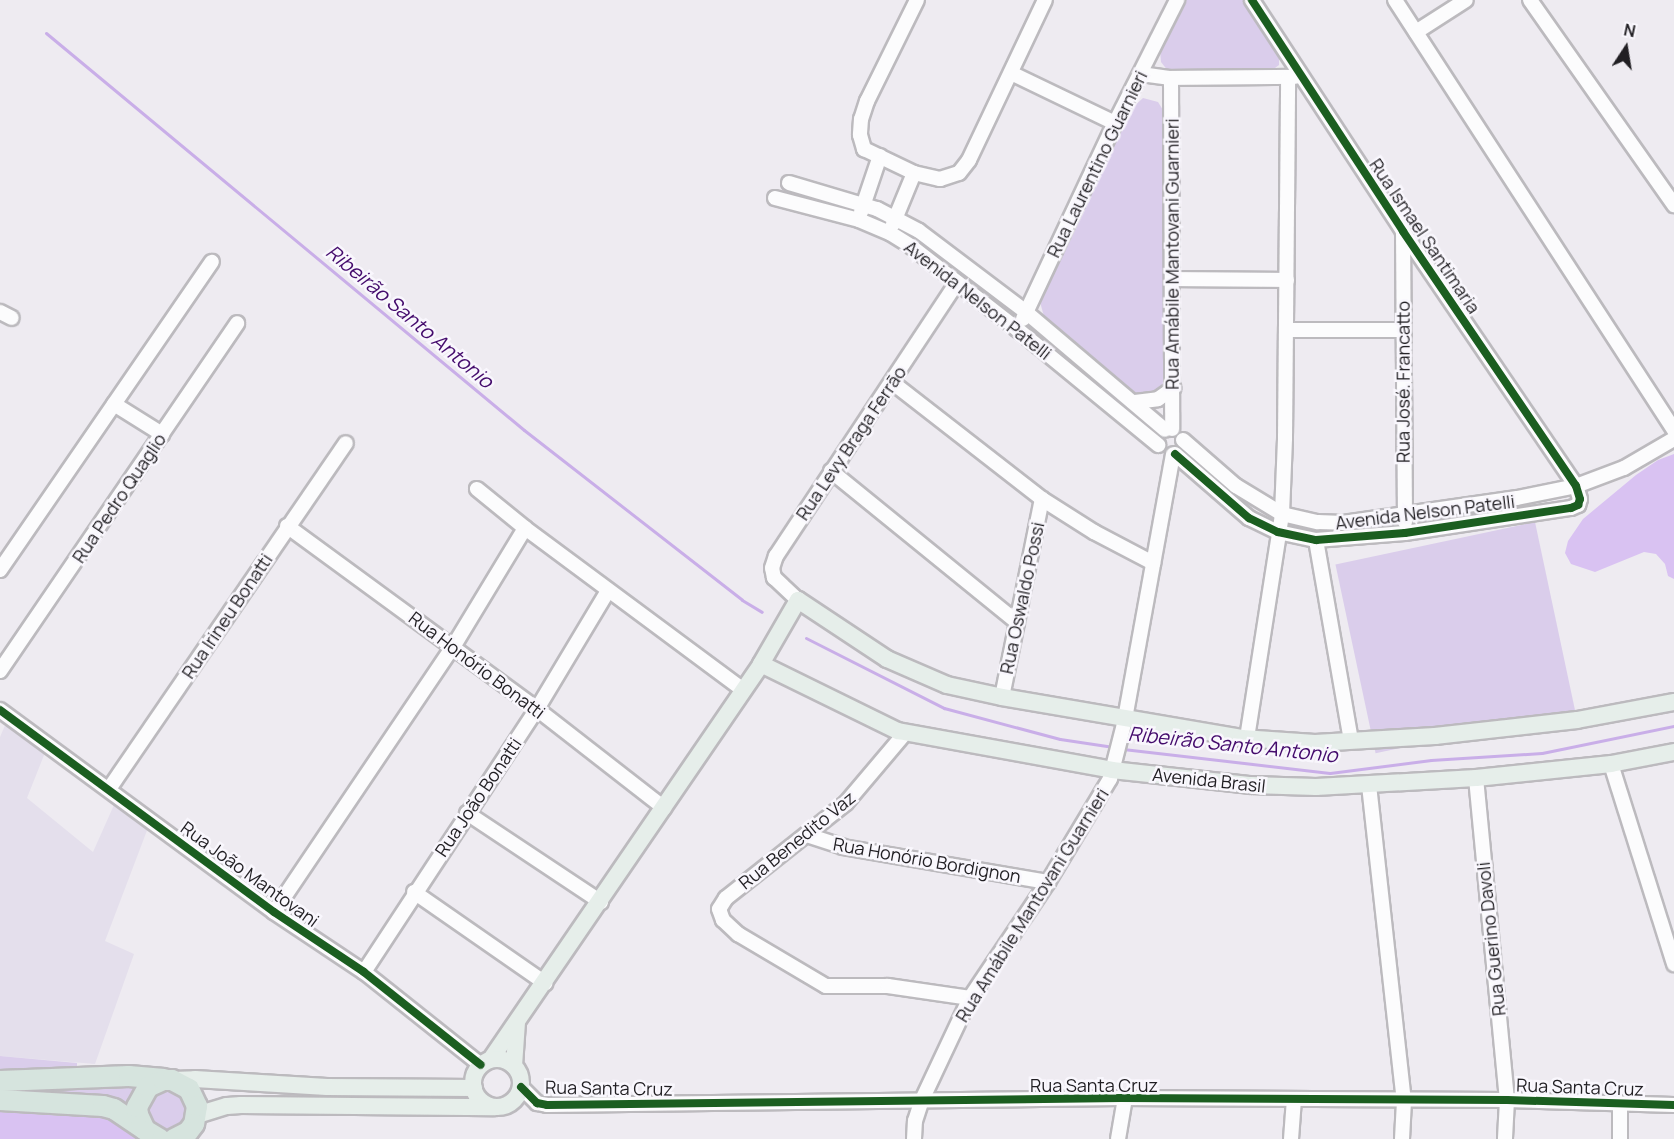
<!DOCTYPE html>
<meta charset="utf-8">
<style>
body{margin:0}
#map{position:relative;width:1674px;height:1139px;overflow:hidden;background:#eeebf1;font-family:Manrope,sans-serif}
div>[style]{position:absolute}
.built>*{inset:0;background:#e4dfec}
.green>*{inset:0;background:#dacdeb;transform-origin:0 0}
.forest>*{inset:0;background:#d9c2f2}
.stream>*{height:3px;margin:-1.5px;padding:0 1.5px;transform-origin:1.5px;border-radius:1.5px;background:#c9aee8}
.roads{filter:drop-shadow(2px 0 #bcbabe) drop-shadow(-2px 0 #bcbabe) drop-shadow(0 2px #bcbabe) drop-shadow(0 -2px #bcbabe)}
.minor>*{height:14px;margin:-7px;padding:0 7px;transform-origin:7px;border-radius:7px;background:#fcfcfd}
.major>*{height:16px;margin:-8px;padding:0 8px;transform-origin:8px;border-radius:8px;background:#e6eeea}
.major>.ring{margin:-8px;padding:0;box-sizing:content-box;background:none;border:16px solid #e6eeea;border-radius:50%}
.highway>*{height:20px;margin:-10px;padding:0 10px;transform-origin:10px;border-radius:10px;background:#d6e4de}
.cycleway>*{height:8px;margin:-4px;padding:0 4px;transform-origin:4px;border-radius:4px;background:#1b5e20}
span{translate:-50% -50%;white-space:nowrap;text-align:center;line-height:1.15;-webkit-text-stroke:5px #f9f7fd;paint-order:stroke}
.street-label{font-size:18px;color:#211f23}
.water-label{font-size:20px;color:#440b6c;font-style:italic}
.north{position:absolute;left:1596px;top:18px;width:60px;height:60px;-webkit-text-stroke:4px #f9f7fd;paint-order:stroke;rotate:12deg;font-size:16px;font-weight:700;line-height:24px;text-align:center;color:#211f23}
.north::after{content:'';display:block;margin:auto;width:21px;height:27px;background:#211f23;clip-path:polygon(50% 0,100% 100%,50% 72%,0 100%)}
</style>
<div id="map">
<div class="built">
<div style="clip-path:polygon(9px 716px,48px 745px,27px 798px,93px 852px,118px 796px,151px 820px,105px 941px,134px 954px,95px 1064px,0 1056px,0 737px)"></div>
</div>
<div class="green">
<div style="clip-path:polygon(1183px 0,1245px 0,1279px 53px,1279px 65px,1271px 71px,1168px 71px,1161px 62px,1160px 50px)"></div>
<div style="clip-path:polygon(1143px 98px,1158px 102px,1163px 110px,1168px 376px,1159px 397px,1138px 397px,1045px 320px,1040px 302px,1131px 109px)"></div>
<div style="left:1535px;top:522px;width:193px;height:204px;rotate:78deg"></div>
<div style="clip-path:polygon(0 1056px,77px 1063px,77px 1066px,0 1071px)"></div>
<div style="clip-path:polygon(140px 1084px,129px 1106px,101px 1096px,0 1093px,0 1087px)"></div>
<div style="clip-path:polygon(169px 1086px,188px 1099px,187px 1123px,166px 1134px,152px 1129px,144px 1101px,149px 1094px)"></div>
</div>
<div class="forest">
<div style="clip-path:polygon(1674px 454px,1674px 579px,1668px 576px,1665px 564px,1656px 554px,1644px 552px,1595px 572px,1571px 564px,1565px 553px,1568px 541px,1583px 519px,1636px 475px,1658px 460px)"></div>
<div style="clip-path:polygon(0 1112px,67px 1116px,69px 1113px,93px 1114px,102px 1116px,138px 1139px,0 1139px)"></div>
</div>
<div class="stream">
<div style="left:46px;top:33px;width:621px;rotate:39.71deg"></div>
<div style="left:524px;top:430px;width:276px;rotate:37.9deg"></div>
<div style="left:742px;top:600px;width:23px;rotate:31deg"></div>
<div style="left:806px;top:638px;width:155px;rotate:26.9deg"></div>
<div style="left:944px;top:708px;width:120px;rotate:15deg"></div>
<div style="left:1060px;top:739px;width:54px;rotate:8.6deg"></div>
<div style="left:1123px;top:749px;width:208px;rotate:6.6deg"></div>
<div style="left:1330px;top:773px;width:102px;rotate:-7.3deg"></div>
<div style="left:1431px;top:760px;width:111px;rotate:-3.6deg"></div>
<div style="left:1542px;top:753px;width:135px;rotate:-11.6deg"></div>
</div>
<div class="roads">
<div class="minor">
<div style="left:917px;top:0;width:113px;rotate:116.3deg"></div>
<div style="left:867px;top:101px;width:19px;rotate:108deg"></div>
<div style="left:861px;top:119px;width:16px;rotate:94deg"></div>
<div style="left:860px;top:135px;width:15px;rotate:74deg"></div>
<div style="left:864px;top:149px;width:55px;rotate:25.6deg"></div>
<div style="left:914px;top:173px;width:27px;rotate:13deg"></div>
<div style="left:940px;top:179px;width:20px;rotate:-18deg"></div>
<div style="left:959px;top:173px;width:16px;rotate:-52deg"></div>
<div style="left:969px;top:160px;width:177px;rotate:-64.6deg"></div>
<div style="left:1395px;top:0;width:513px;rotate:57.02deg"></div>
<div style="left:1530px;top:0;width:251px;rotate:54.9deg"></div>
<div style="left:1416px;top:32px;width:59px;rotate:-32.6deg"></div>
<div style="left:1011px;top:73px;width:115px;rotate:25.7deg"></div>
<div style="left:1141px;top:74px;width:30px;rotate:8deg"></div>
<div style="left:1171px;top:78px;width:124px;rotate:-0.5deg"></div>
<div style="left:1171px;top:78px;width:351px;rotate:89.8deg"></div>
<div style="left:789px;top:183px;width:92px;rotate:16.5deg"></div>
<div style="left:877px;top:209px;width:47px;rotate:27.6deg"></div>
<div style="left:919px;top:231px;width:134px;rotate:37.1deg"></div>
<div style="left:1026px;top:312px;width:182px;rotate:40.3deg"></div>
<div style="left:775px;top:198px;width:87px;rotate:14.7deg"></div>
<div style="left:859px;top:220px;width:34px;rotate:23deg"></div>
<div style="left:890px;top:233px;width:26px;rotate:32deg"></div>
<div style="left:912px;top:247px;width:133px;rotate:38deg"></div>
<div style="left:1017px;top:329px;width:183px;rotate:39.4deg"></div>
<div style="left:861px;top:212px;width:59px;rotate:-71.3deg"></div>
<div style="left:893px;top:224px;width:55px;rotate:-67.6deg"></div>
<div style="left:1403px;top:231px;width:291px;rotate:89.6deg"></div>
<div style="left:1174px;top:279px;width:113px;rotate:0.5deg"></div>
<div style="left:0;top:312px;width:13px;rotate:27deg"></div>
<div style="left:1023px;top:319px;width:217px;rotate:-64.9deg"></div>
<div style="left:1115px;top:123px;width:138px;rotate:-63.2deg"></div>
<div style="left:1286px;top:330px;width:117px"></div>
<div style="left:893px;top:383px;width:189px;rotate:37.9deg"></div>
<div style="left:1042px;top:499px;width:62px;rotate:32.4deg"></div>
<div style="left:1094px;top:532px;width:67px;rotate:27.7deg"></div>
<div style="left:1135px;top:402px;width:23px;rotate:-7deg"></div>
<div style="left:1158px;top:399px;width:19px;rotate:-35deg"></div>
<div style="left:114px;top:404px;width:57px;rotate:32deg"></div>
<div style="left:1183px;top:440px;width:70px;rotate:41deg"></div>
<div style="left:1236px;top:486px;width:54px;rotate:31.3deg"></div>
<div style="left:1282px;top:514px;width:37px;rotate:13deg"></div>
<div style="left:1318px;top:522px;width:25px;rotate:2deg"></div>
<div style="left:1343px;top:523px;width:176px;rotate:-8.2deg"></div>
<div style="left:1517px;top:498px;width:60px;rotate:-11.5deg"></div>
<div style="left:1576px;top:486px;width:51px;rotate:-20.6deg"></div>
<div style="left:1624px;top:468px;width:58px;rotate:-30.1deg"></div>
<div style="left:1175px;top:454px;width:98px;rotate:40.9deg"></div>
<div style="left:1249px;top:518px;width:32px;rotate:26deg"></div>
<div style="left:1278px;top:532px;width:39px;rotate:12deg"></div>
<div style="left:1316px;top:540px;width:89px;rotate:-4.5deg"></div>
<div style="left:1405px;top:533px;width:168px;rotate:-8.6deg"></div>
<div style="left:1571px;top:508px;width:8px;rotate:-23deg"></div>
<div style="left:1578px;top:505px;width:6px;rotate:-72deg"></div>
<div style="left:1580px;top:499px;width:14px;rotate:-107deg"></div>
<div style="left:1576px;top:486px;width:308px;rotate:-124.2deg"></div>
<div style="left:1403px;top:231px;width:276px;rotate:-123.2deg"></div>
<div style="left:831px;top:471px;width:240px;rotate:39.1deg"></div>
<div style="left:287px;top:526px;width:310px;rotate:36.2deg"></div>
<div style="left:537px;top:709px;width:161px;rotate:37.9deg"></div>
<div style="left:525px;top:528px;width:270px;rotate:36.6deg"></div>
<div style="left:1316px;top:540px;width:204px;rotate:80.1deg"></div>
<div style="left:0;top:570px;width:374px;rotate:-55.5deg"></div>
<div style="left:798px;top:600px;width:33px;rotate:-137deg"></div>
<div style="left:774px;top:578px;width:10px;rotate:-101deg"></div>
<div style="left:772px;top:568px;width:13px;rotate:-72deg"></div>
<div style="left:776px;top:556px;width:328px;rotate:-56.5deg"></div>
<div style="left:0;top:671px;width:421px;rotate:-55.7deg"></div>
<div style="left:1002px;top:697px;width:202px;rotate:-78.6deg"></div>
<div style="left:0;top:710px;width:340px;rotate:36.4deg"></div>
<div style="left:274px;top:912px;width:108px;rotate:33.7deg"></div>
<div style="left:364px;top:972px;width:149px;rotate:38.5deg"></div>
<div style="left:906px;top:732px;width:93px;rotate:130.2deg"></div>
<div style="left:846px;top:803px;width:153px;rotate:141.6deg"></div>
<div style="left:726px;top:898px;width:13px;rotate:122deg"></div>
<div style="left:719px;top:909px;width:12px;rotate:70deg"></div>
<div style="left:723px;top:920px;width:21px;rotate:43deg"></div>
<div style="left:738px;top:934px;width:102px;rotate:30.6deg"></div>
<div style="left:826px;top:986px;width:62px"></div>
<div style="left:888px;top:986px;width:83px;rotate:8.3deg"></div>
<div style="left:1247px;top:738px;width:227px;rotate:-81.1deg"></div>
<div style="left:1282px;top:514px;width:76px;rotate:-87.7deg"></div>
<div style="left:1285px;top:438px;width:360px;rotate:-89.5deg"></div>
<div style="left:1611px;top:764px;width:210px;rotate:72.5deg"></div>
<div style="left:1476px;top:778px;width:323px;rotate:84.5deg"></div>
<div style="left:1507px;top:1100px;width:39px;rotate:93deg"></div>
<div style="left:1369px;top:785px;width:318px;rotate:83.7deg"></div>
<div style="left:1404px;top:1101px;width:38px;rotate:93deg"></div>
<div style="left:109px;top:789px;width:419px;rotate:-55.6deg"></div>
<div style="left:467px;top:813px;width:161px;rotate:33.6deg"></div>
<div style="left:807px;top:835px;width:38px;rotate:18deg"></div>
<div style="left:843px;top:847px;width:208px;rotate:9.7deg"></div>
<div style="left:414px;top:892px;width:160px;rotate:34.8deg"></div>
<div style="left:274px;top:912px;width:320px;rotate:-56deg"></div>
<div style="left:453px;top:647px;width:139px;rotate:-58.8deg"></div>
<div style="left:525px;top:528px;width:62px;rotate:-140.9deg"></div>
<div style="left:364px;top:972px;width:315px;rotate:-56.7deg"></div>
<div style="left:537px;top:709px;width:138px;rotate:-59deg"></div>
<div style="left:521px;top:1087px;width:23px;rotate:45deg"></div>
<div style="left:537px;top:1103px;width:10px;rotate:11deg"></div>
<div style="left:547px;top:1105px;width:574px;rotate:-0.7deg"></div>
<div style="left:1121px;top:1098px;width:386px;rotate:0.3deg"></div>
<div style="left:1507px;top:1100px;width:167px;rotate:1.7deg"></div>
<div style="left:1620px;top:1104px;width:35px;rotate:90deg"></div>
<div style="left:914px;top:1139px;width:18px;rotate:-87deg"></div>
<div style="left:915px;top:1121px;width:20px;rotate:-72deg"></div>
<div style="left:921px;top:1102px;width:115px;rotate:-64.8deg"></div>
<div style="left:970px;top:998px;width:140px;rotate:-56.1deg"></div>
<div style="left:1048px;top:882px;width:120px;rotate:-59deg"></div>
<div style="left:1110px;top:779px;width:57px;rotate:-75.7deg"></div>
<div style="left:1124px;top:724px;width:274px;rotate:-79.7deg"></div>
<div style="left:1118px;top:1139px;width:42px;rotate:-80.3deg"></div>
<div style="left:1291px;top:1139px;width:40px;rotate:-85.7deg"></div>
</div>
<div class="major">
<div style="left:761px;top:664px;width:153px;rotate:26.1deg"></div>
<div style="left:898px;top:731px;width:218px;rotate:10.3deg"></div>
<div style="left:1112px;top:770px;width:140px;rotate:6.2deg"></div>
<div style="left:1251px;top:785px;width:65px;rotate:1.8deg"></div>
<div style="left:1316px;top:787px;width:160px;rotate:-3.2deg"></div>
<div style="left:1476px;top:778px;width:136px;rotate:-5.9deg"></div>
<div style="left:1611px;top:764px;width:64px;rotate:-10.8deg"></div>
<div style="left:491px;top:1059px;width:478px;rotate:-55.6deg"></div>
<div style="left:761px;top:664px;width:74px;rotate:-60deg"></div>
<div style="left:798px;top:600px;width:107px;rotate:33.5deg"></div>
<div style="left:887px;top:659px;width:65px;rotate:23.4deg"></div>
<div style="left:947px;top:685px;width:56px;rotate:12.3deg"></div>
<div style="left:1002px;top:697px;width:243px;rotate:9.7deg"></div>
<div style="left:1242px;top:738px;width:73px;rotate:3.9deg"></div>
<div style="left:1315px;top:743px;width:120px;rotate:-3.3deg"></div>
<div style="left:1435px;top:736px;width:143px;rotate:-6.4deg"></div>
<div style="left:1577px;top:720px;width:99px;rotate:-10.5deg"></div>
<div class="ring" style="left:473px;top:1059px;width:32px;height:32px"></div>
<div style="left:514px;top:1066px;width:44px;rotate:-86.1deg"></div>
<div style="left:172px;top:1080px;width:23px;rotate:-2deg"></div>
<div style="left:195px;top:1079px;width:132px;rotate:3.5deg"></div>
<div style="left:327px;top:1087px;width:147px;rotate:0.4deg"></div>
<div style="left:197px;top:1115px;width:31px;rotate:-17deg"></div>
<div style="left:227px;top:1106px;width:14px;rotate:-4deg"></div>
<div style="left:241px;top:1105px;width:254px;rotate:0.5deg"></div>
</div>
<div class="highway">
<div style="left:0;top:1081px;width:129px;rotate:-2.2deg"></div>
<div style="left:129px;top:1076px;width:35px;rotate:5deg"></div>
<div style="left:0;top:1100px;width:103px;rotate:3.3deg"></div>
<div style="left:103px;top:1106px;width:11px;rotate:15deg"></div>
<div style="left:114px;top:1109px;width:37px;rotate:34deg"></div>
<div style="left:160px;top:1139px;width:17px;rotate:-149deg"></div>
<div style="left:145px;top:1130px;width:17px;rotate:-115deg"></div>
<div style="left:138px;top:1115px;width:8px;rotate:-97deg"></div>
<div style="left:137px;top:1107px;width:23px;rotate:-61deg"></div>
<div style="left:148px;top:1087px;width:17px;rotate:-25deg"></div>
<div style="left:163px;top:1080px;width:9px"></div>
<div style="left:172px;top:1080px;width:19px;rotate:28deg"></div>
<div style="left:189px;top:1089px;width:19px;rotate:65deg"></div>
<div style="left:197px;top:1106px;width:18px;rotate:99deg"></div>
<div style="left:194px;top:1124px;width:10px;rotate:127deg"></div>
<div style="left:188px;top:1132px;width:16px;rotate:153deg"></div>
</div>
</div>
<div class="cycleway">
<div style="left:1175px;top:454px;width:98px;rotate:40.9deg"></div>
<div style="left:1249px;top:518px;width:32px;rotate:26deg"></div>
<div style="left:1278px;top:532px;width:39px;rotate:12deg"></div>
<div style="left:1316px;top:540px;width:89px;rotate:-4.5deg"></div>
<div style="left:1405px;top:533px;width:168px;rotate:-8.6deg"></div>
<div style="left:1571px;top:508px;width:8px;rotate:-23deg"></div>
<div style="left:1578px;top:505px;width:6px;rotate:-72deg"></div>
<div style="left:1580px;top:499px;width:14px;rotate:-107deg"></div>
<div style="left:1576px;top:486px;width:308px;rotate:-124.2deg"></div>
<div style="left:1403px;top:231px;width:276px;rotate:-123.2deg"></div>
<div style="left:0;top:710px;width:340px;rotate:36.4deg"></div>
<div style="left:274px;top:912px;width:108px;rotate:33.7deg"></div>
<div style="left:364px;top:972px;width:149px;rotate:38.5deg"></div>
<div style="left:521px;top:1087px;width:23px;rotate:45deg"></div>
<div style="left:537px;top:1103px;width:10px;rotate:11deg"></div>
<div style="left:547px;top:1105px;width:574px;rotate:-0.7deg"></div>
<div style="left:1121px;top:1098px;width:386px;rotate:0.3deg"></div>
<div style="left:1507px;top:1100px;width:167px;rotate:1.7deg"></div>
</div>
<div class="street-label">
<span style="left:1097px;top:164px;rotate:-64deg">Rua Laurentino Guarnieri</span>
<span style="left:1425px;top:236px;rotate:56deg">Rua Ismael Santimaria</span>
<span style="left:1172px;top:254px;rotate:-90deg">Rua Amábile Mantovani Guarnieri</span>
<span style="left:978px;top:300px;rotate:38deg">Avenida Nelson Patelli</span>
<span style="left:1403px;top:382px;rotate:-90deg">Rua José. Francatto</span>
<span style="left:851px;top:443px;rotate:-56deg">Rua Levy Braga Ferrão</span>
<span style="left:119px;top:498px;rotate:-56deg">Rua Pedro Quaglio</span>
<span style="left:1425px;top:512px;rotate:-7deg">Avenida Nelson Patelli</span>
<span style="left:1022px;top:598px;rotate:-78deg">Rua Oswaldo Possi</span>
<span style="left:227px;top:616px;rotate:-56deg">Rua Irineu Bonatti</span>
<span style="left:477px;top:665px;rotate:37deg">Rua Honório Bonatti</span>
<span style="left:1209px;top:780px;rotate:6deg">Avenida Brasil</span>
<span style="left:478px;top:797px;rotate:-56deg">Rua João Bonatti</span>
<span style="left:797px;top:840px;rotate:-39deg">Rua Benedito Vaz</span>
<span style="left:927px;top:860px;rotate:10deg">Rua Honório Bordignon</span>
<span style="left:250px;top:874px;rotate:36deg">Rua João Mantovani</span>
<span style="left:1032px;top:905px;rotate:-58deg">Rua Amábile Mantovani Guarnieri</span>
<span style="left:1491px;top:939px;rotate:-96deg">Rua Guerino Davoli</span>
<span style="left:1094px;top:1085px">Rua Santa Cruz</span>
<span style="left:1580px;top:1087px;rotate:2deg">Rua Santa Cruz</span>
<span style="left:609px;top:1088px;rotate:1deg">Rua Santa Cruz</span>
</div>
<div class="water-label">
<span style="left:410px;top:316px;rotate:40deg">Ribeirão Santo Antonio</span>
<span style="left:1233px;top:744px;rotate:6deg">Ribeirão Santo Antonio</span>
</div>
<div class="north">N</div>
</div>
